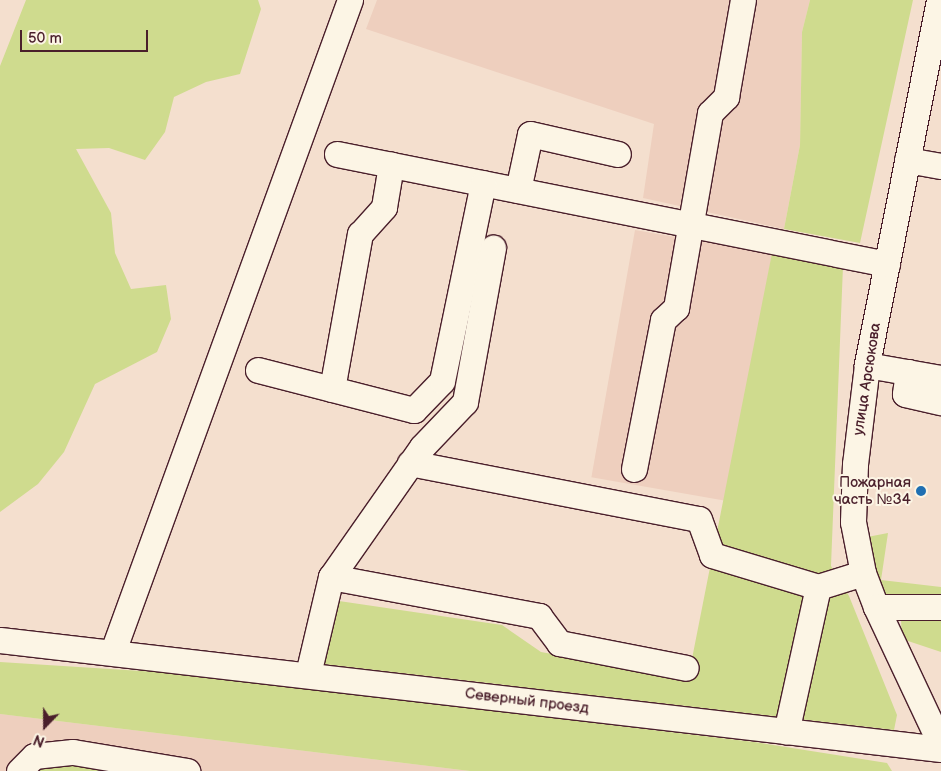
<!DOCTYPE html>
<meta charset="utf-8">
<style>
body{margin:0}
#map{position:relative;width:941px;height:771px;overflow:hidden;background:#f4dfce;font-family:"Balsamiq Sans",sans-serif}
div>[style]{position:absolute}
.built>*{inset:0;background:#eecfbe;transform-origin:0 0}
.green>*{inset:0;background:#cfdb8e}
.roads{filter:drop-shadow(1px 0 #4a1f2b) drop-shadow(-1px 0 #4a1f2b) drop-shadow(0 1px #4a1f2b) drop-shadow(0 -1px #4a1f2b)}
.minor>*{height:25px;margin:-12.5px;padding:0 12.5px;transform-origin:12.5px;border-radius:12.5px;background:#fcf5e5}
.dots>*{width:14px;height:14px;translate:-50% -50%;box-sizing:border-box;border:2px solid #fcf5e5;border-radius:50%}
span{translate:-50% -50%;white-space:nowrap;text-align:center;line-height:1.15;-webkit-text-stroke:4px #fcf5e5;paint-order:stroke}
.street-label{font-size:15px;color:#4a1f2b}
.poi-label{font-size:15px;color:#4a1f2b}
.right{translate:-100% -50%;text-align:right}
.north{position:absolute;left:20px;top:701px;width:50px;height:50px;-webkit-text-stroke:4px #fcf5e5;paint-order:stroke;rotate:202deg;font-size:14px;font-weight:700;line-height:20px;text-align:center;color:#4a1f2b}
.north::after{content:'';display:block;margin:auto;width:18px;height:22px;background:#4a1f2b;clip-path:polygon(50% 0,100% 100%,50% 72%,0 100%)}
.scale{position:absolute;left:20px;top:30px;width:128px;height:22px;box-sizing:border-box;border:2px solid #4a1f2b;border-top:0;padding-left:6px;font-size:15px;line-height:18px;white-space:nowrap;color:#4a1f2b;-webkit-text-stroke:4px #fcf5e5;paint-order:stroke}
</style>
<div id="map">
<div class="built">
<div style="clip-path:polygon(377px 0,810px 0,802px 32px,800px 145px,784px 229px,643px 198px,654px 124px,366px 29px)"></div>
<div style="left:635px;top:230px;width:139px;height:251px;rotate:10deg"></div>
<div style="clip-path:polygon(0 714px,470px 771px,0 771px)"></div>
</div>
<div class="green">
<div style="clip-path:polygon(26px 0,258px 0,261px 9px,240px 74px,206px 82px,174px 97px,165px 132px,145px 160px,109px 148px,76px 149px,111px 213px,115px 253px,131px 289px,166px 285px,171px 319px,157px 352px,95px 384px,64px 452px,38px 484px,0 512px,0 66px)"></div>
<div style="clip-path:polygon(810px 0,913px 0,860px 243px,784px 229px,800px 145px,802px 32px)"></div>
<div style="clip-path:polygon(772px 253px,843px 266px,831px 566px,849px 596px,897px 715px,894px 730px,323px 664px,339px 601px,502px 625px,541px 652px,688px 679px)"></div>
<div style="clip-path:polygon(888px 533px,881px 580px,941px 587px,941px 602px,880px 602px,862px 538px)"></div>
<div style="clip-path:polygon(941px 618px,941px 652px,902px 639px,901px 620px)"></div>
<div style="clip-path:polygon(0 662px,173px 673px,754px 742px,887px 763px,892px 771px,470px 771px,0 714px)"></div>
<div style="clip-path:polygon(46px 746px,153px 771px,30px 771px)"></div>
</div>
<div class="roads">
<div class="minor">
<div style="left:939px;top:0;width:372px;rotate:101.2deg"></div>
<div style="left:867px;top:365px;width:100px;rotate:96.9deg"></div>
<div style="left:855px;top:464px;width:58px;rotate:92deg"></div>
<div style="left:853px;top:522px;width:52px;rotate:78.9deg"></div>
<div style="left:863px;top:573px;width:36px;rotate:69deg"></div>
<div style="left:876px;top:607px;width:153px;rotate:64.8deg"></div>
<div style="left:337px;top:154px;width:561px;rotate:11.31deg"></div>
<div style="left:907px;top:160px;width:35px;rotate:10deg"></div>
<div style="left:518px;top:190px;width:57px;rotate:-77.9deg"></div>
<div style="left:530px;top:134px;width:90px;rotate:12.8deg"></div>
<div style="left:867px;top:365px;width:75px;rotate:10deg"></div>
<div style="left:258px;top:370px;width:161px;rotate:14.4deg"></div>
<div style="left:414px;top:410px;width:40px;rotate:-46deg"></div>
<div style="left:442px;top:381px;width:202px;rotate:-78.3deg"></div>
<div style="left:908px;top:372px;width:22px;rotate:98deg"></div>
<div style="left:905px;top:394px;width:37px;rotate:13deg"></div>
<div style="left:332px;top:389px;width:158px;rotate:-79.8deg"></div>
<div style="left:360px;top:234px;width:36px;rotate:-48deg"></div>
<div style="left:384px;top:207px;width:43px;rotate:-80.5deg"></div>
<div style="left:410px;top:463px;width:294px;rotate:11deg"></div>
<div style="left:699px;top:519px;width:38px;rotate:70deg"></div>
<div style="left:712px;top:555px;width:111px;rotate:16.8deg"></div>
<div style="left:818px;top:587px;width:148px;rotate:102.4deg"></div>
<div style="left:634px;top:469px;width:152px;rotate:-79deg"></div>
<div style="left:663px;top:320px;width:18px;rotate:-43deg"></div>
<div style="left:676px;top:308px;width:198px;rotate:-80.1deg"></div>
<div style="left:710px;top:113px;width:23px;rotate:-45deg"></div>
<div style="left:726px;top:97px;width:98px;rotate:-80.1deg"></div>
<div style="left:331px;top:577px;width:212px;rotate:10.6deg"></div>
<div style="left:539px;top:616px;width:34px;rotate:53deg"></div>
<div style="left:559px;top:643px;width:129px;rotate:11.1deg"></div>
<div style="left:818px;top:587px;width:47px;rotate:-17.3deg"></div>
<div style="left:876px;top:607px;width:65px"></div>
<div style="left:0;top:640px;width:947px;rotate:6.61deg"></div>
<div style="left:113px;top:651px;width:693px;rotate:-70deg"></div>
<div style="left:308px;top:674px;width:100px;rotate:-76.7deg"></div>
<div style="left:331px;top:577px;width:159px;rotate:-55deg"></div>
<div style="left:422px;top:447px;width:62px;rotate:-46.3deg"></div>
<div style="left:465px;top:402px;width:157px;rotate:-79.7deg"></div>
<div style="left:19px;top:771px;width:21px;rotate:-45deg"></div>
<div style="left:34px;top:756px;width:39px;rotate:-6deg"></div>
<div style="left:73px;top:752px;width:116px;rotate:9.5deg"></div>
</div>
</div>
<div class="dots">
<div style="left:921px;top:491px;background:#1f6fb2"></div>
</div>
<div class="street-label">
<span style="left:867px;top:379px;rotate:-81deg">улица Арсюкова</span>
<span style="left:527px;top:701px;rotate:7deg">Северный проезд</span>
</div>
<div class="poi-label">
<span class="right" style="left:911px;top:491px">Пожарная<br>часть №34</span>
</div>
<div class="north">N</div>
<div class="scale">50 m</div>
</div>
